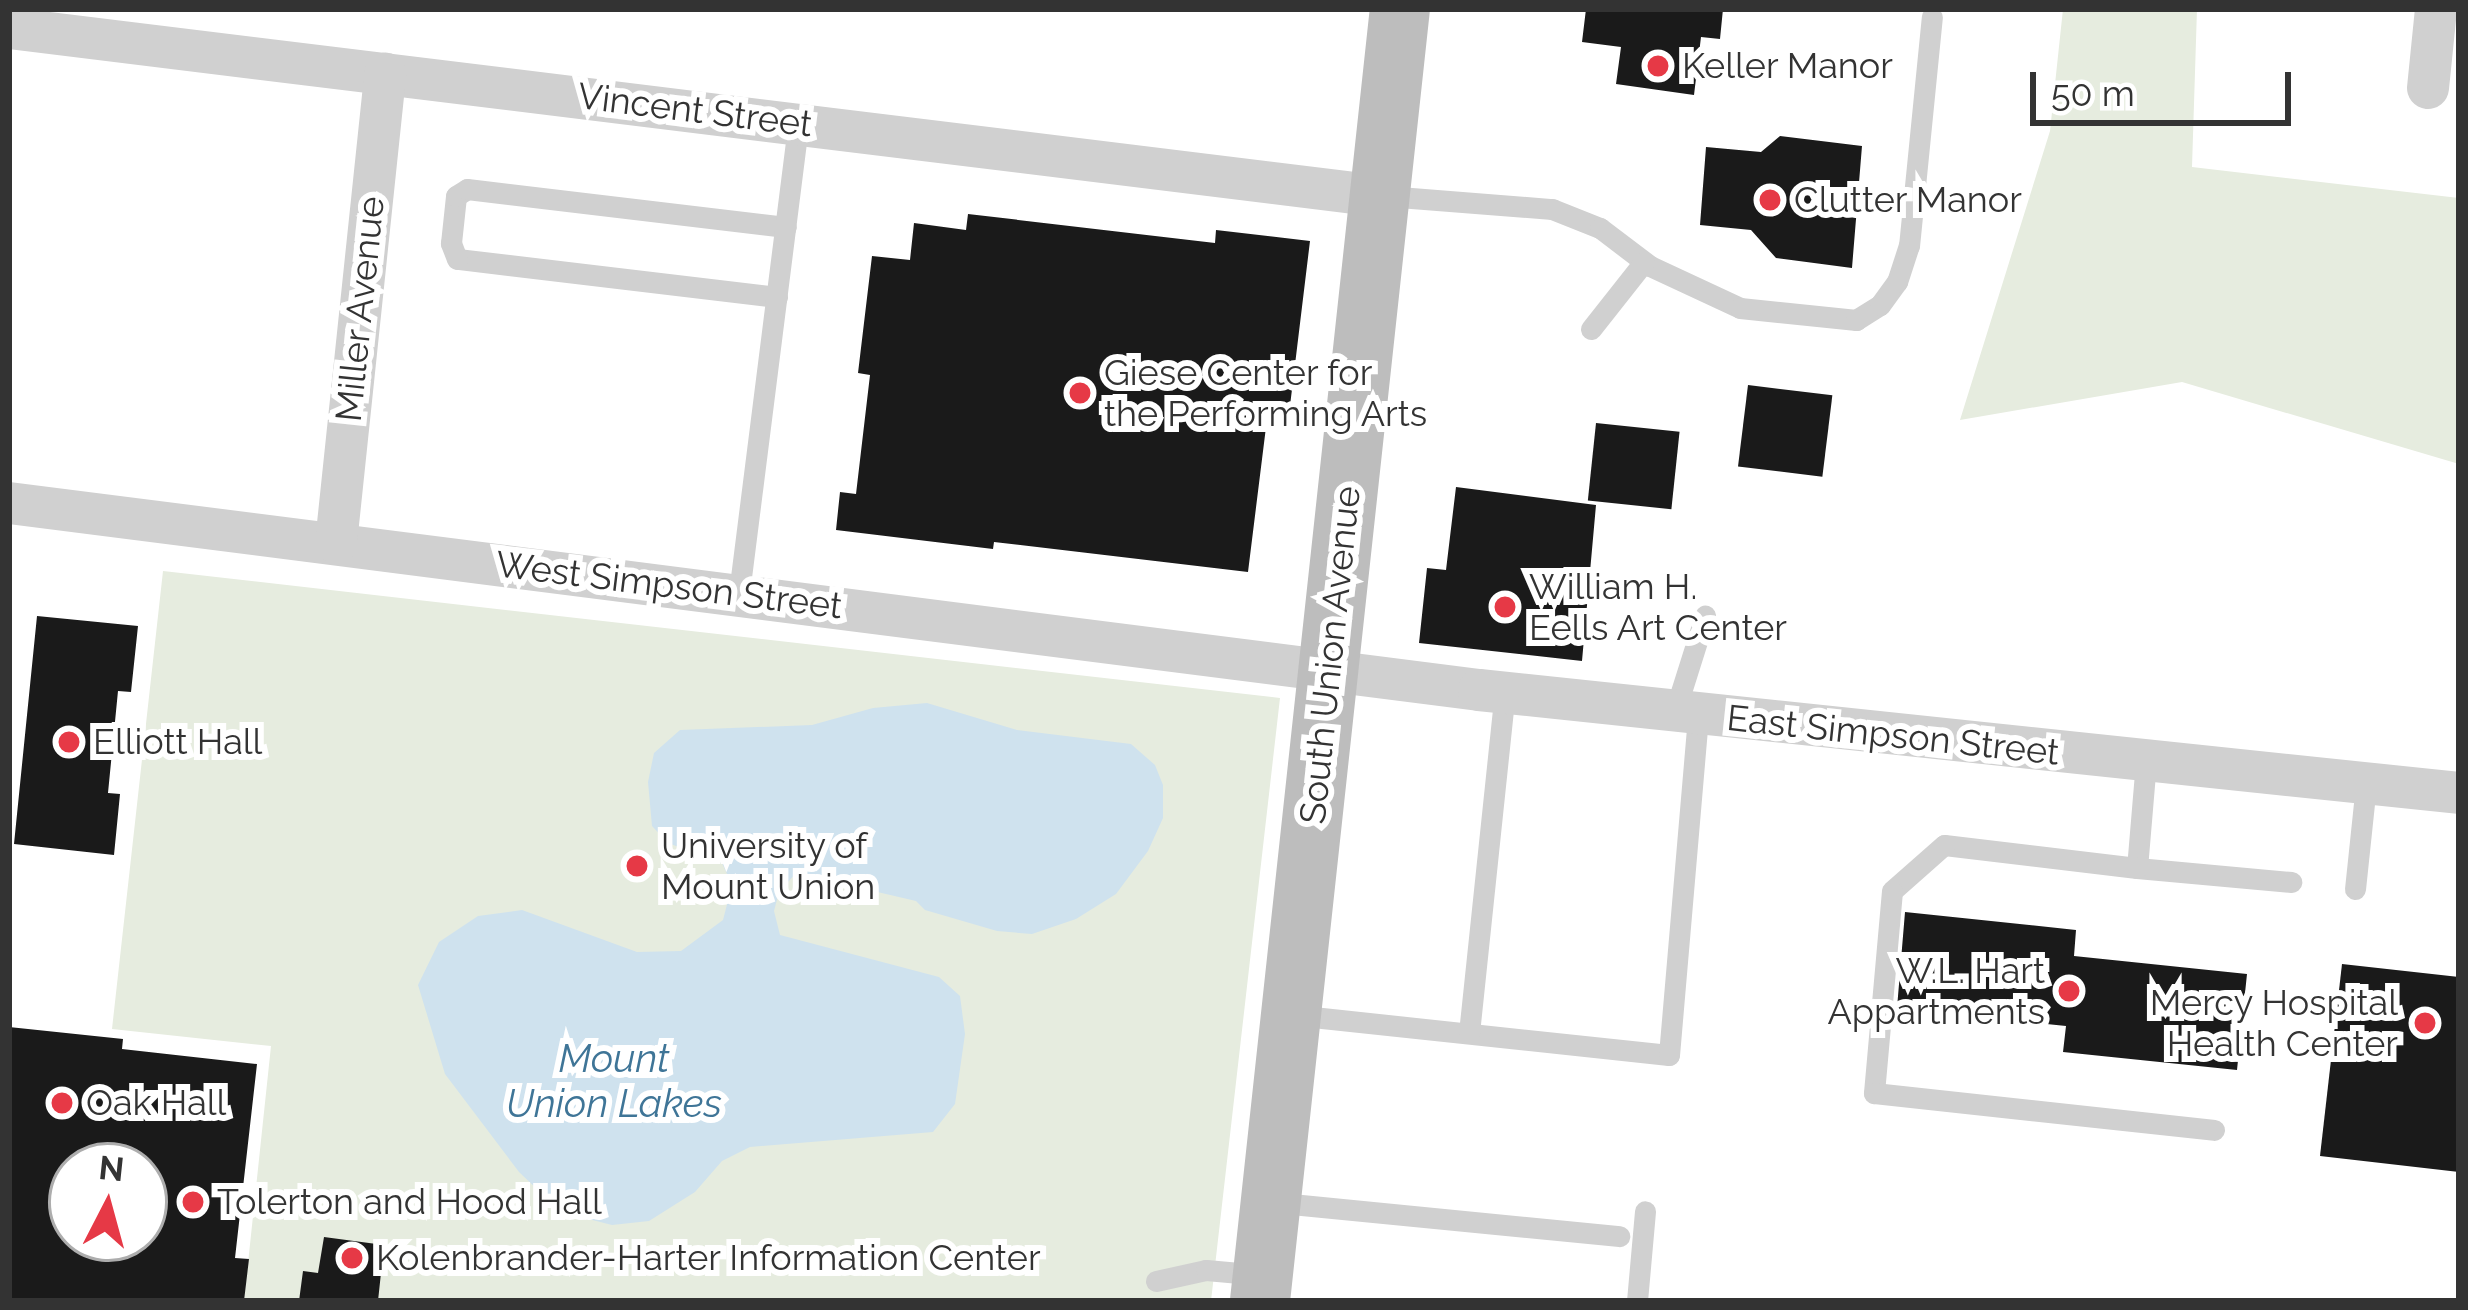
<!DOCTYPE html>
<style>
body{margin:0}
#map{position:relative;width:2468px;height:1310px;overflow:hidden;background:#fff;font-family:Raleway,sans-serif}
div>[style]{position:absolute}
.green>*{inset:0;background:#e6ecdf}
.water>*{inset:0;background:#cfe2ee}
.building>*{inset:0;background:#1a1a1a;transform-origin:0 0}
.lane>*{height:21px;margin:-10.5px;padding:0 10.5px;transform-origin:10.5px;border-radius:10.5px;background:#d0d0d0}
.street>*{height:42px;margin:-21px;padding:0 21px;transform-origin:21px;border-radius:21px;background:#d0d0d0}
.secondary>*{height:60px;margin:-30px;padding:0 30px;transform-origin:30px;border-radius:30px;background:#bdbdbd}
.dots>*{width:33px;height:33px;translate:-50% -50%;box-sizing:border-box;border:6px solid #fff;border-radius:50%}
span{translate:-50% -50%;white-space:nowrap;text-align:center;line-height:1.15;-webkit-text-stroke:12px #fff;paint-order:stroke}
.poi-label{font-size:36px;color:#333}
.left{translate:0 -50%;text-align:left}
.right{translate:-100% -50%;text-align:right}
.street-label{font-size:36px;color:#333}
.water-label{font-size:39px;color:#3f7597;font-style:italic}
.frame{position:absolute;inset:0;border:12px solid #333;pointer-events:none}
.north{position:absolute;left:48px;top:1142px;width:120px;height:120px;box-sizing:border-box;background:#fff;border:3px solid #adadad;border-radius:50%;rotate:6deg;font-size:33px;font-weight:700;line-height:48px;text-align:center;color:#333}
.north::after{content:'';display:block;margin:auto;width:42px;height:54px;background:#e63946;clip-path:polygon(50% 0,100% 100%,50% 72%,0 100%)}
.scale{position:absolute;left:2030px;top:72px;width:261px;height:54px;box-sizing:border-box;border:6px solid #333;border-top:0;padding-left:15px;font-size:36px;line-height:42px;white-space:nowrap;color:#333;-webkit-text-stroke:9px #fff;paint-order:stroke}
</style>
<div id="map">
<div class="green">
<div style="clip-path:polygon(2063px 9px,2197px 9px,2192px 167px,2459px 198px,2459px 464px,2182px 382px,1960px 420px,2050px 131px)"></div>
<div style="clip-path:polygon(163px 571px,1280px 698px,1211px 1301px,244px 1301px,271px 1046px,112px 1029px)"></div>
</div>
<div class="water">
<div style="clip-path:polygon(927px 703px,1017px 730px,1131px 744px,1155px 765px,1163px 785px,1163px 818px,1148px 851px,1116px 894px,1076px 919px,1032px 934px,997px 931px,925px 910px,916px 901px,796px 873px,779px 892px,774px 911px,780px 935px,939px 977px,960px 996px,965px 1034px,955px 1104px,933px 1132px,750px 1147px,722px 1161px,695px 1192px,649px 1221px,612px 1225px,561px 1212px,519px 1172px,445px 1074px,418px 985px,439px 942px,478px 916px,522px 910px,637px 952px,681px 951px,723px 920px,732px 885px,722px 863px,668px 843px,652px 826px,648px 782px,654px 753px,680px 730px,812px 725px,873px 708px)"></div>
</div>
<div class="building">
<div style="clip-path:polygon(1586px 9px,1723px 9px,1720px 39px,1701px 37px,1694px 95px,1616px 84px,1621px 47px,1582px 42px)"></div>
<div style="clip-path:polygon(1780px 136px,1862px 146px,1852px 268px,1776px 258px,1751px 230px,1700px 225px,1706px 147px,1761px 152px)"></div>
<div style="clip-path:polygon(968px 214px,1215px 243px,1216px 230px,1310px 241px,1289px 414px,1268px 411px,1248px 572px,994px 542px,993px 549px,836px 530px,840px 492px,856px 494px,870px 375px,858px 373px,872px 256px,910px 260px,914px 223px,966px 230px)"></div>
<div style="left:1748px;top:385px;width:85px;height:82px;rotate:7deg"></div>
<div style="left:1596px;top:423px;width:84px;height:78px;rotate:6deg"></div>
<div style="clip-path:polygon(1456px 487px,1596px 505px,1582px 661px,1419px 643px,1427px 568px,1446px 570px)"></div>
<div style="clip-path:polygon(37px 616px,138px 626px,131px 692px,118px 691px,108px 793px,120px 794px,114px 855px,14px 844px)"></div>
<div style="clip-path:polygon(1905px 912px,2076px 930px,2074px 956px,2247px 974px,2237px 1070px,2063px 1052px,2066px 1026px,1897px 1008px)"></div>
<div style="clip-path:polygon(2342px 964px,2459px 977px,2459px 1172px,2320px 1156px)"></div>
<div style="clip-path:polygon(evenodd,9px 1027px,123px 1039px,122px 1049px,257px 1064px,235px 1258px,249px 1259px,244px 1301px,9px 1301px,9px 1027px,72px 1166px,144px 1166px,144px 1238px,72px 1238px,72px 1166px)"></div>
<div style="clip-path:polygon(324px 1237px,384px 1245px,378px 1301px,299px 1301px,303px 1271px,318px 1273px)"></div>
</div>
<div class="lane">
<div style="left:1386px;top:196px;width:167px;rotate:4.5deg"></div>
<div style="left:1552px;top:209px;width:52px;rotate:21.6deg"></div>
<div style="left:1600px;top:228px;width:63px;rotate:37.2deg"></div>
<div style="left:1650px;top:266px;width:99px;rotate:25deg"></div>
<div style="left:1740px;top:308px;width:117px;rotate:5.9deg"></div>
<div style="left:1856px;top:320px;width:28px;rotate:-32deg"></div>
<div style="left:1880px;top:305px;width:29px;rotate:-54deg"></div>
<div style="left:1897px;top:282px;width:38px;rotate:-72deg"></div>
<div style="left:1909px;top:246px;width:230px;rotate:-84.3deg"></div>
<div style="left:777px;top:297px;width:322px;rotate:-173.2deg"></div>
<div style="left:457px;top:259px;width:17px;rotate:-111deg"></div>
<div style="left:451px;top:243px;width:47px;rotate:-83.9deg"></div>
<div style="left:456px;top:196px;width:13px;rotate:-32deg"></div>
<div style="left:467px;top:189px;width:321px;rotate:6.8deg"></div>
<div style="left:1591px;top:329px;width:85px;rotate:-51.7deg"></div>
<div style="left:739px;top:593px;width:476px;rotate:-82.8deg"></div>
<div style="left:1675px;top:711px;width:100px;rotate:-72.5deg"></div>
<div style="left:2146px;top:761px;width:107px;rotate:94.8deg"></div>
<div style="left:2137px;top:868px;width:155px;rotate:5.2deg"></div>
<div style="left:2137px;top:868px;width:194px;rotate:-173.2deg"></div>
<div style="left:1944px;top:845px;width:69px;rotate:138.5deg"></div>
<div style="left:1892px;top:891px;width:203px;rotate:95.1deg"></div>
<div style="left:1874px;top:1093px;width:342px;rotate:6.2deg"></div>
<div style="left:2355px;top:889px;width:106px;rotate:-84deg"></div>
<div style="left:1294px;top:1015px;width:377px;rotate:6.1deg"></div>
<div style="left:1669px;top:1055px;width:342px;rotate:-85.1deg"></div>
<div style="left:1469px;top:1033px;width:342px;rotate:-84deg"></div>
<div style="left:1271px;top:1202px;width:350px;rotate:5.6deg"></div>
<div style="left:1156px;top:1281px;width:51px;rotate:-12.4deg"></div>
<div style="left:1206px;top:1270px;width:56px;rotate:5.1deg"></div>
<div style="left:1637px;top:1301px;width:90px;rotate:-84.9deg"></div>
</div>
<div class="street">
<div style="left:9px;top:28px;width:1381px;rotate:6.99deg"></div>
<div style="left:2428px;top:88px;width:79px;rotate:-84.2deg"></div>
<div style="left:9px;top:503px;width:1482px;rotate:7.25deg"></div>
<div style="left:1479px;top:690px;width:985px;rotate:6deg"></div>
<div style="left:336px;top:543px;width:472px;rotate:-84deg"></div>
</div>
<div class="secondary">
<div style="left:1260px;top:1301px;width:1300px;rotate:-83.82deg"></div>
</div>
<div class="dots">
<div style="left:1658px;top:66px;background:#e63946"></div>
<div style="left:1770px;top:200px;background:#e63946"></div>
<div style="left:1080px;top:393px;background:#e63946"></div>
<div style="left:1505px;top:607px;background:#e63946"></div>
<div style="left:69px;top:742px;background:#e63946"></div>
<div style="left:637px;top:866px;background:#e63946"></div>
<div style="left:2069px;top:991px;background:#e63946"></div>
<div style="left:2425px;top:1023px;background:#e63946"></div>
<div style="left:62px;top:1103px;background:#e63946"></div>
<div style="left:193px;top:1202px;background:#e63946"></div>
<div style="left:352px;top:1258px;background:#e63946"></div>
</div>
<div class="poi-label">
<span class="left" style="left:1682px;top:66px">Keller Manor</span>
<span class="left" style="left:1794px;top:200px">Clutter Manor</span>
<span class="left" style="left:1104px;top:393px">Giese Center for<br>the Performing Arts</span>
<span class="left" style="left:1529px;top:607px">William H.<br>Eells Art Center</span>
<span class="left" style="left:93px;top:742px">Elliott Hall</span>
<span class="left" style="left:661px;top:866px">University of<br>Mount Union</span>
<span class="right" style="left:2045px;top:991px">W.L. Hart<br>Appartments</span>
<span class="right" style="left:2398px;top:1023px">Mercy Hospital<br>Health Center</span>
<span class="left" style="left:86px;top:1103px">Oak Hall</span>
<span class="left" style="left:217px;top:1202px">Tolerton and Hood Hall</span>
<span class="left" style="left:376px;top:1258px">Kolenbrander-Harter Information Center</span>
</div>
<div class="street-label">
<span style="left:695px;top:110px;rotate:7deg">Vincent Street</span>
<span style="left:360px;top:309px;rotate:-84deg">Miller Avenue</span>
<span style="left:669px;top:585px;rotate:7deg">West Simpson Street</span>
<span style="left:1330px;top:655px;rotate:-84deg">South Union Avenue</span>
<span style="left:1893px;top:735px;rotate:6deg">East Simpson Street</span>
</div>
<div class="water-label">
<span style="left:614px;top:1081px">Mount<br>Union Lakes</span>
</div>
<div class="frame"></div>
<div class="north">N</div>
<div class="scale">50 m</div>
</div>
